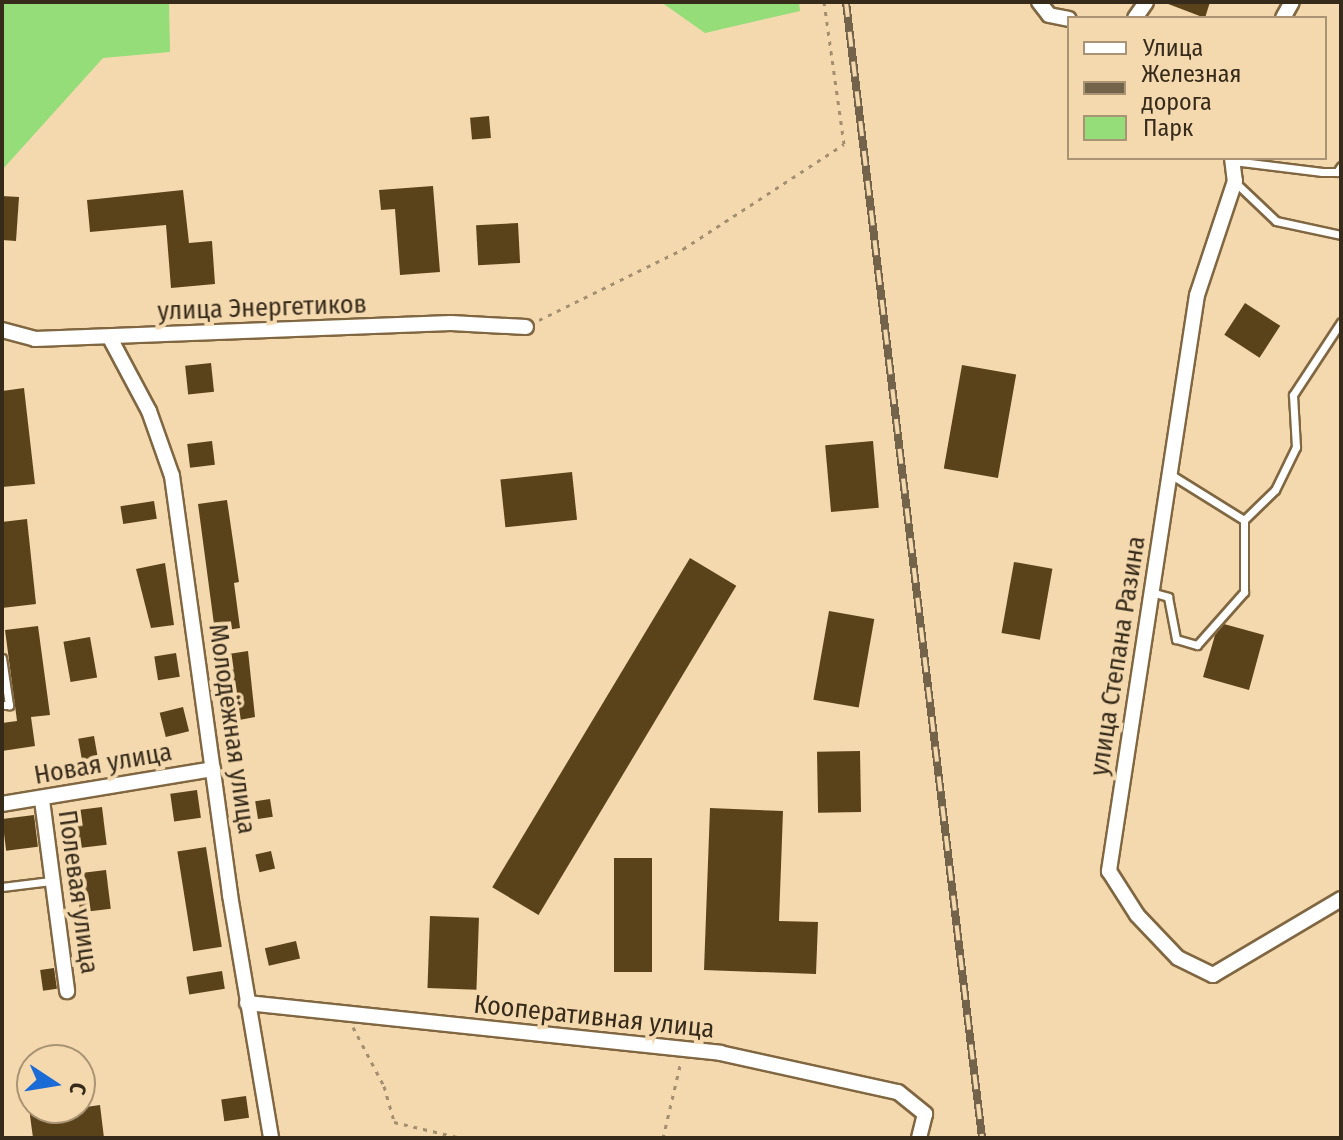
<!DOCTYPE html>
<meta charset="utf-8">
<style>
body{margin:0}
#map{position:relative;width:1343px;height:1140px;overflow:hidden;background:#f4d9af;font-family:"Fira Sans Condensed",sans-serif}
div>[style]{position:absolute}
.green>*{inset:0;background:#94dd78}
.building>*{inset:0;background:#5a431b;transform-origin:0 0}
.path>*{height:3px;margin-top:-1.5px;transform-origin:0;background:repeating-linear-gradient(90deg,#a38f70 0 4px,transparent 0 10px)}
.roads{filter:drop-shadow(2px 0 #806741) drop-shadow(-2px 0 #806741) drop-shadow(0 2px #806741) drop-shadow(0 -2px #806741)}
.lane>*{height:7px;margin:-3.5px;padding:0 3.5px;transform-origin:3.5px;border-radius:3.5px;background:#fff}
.street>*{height:14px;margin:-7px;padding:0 7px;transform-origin:7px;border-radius:7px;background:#fff}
.rail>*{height:8px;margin-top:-4px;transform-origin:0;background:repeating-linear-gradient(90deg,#f4d9af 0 15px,#74634b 0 30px);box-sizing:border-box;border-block:2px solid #74634b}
span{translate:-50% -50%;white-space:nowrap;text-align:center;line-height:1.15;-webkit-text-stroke:8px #f4d9af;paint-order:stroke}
.street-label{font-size:26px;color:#362b1b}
.frame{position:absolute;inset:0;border:4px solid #362b1b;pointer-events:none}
.legend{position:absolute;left:1067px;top:16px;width:260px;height:144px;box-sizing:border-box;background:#f4d9af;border:2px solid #a89374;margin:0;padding:10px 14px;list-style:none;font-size:24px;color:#362b1b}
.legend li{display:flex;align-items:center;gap:16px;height:40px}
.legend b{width:40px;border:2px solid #a89374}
.north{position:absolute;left:16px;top:1044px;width:80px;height:80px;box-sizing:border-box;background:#f4d9af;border:2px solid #a89374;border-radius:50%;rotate:102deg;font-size:22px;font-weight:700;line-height:32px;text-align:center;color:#362b1b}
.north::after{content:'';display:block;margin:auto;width:28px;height:36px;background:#1a6bd5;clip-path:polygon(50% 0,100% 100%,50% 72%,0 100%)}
</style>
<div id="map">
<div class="green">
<div style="clip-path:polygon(2px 2px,169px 2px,170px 52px,103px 58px,2px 170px)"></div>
<div style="clip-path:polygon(661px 2px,799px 2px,800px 11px,705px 33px)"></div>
</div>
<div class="building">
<div style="clip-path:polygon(1163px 2px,1210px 2px,1205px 18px)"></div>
<div style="left:489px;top:116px;width:22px;height:19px;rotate:85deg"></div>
<div style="clip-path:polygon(433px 186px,440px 272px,400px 275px,395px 209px,381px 210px,379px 190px)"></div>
<div style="clip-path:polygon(183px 190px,189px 243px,212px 241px,215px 284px,171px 288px,166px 225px,90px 232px,87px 200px)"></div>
<div style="clip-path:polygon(2px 196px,19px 197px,16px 241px,2px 240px)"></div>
<div style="left:518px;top:223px;width:40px;height:42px;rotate:87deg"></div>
<div style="left:1245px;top:303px;width:42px;height:38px;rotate:33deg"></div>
<div style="left:211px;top:363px;width:29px;height:26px;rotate:84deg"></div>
<div style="left:962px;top:365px;width:55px;height:105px;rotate:10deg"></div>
<div style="clip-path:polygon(24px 388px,35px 484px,2px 487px,2px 391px)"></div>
<div style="left:212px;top:441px;width:24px;height:25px;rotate:83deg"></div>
<div style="left:873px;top:441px;width:67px;height:48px;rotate:85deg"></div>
<div style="left:572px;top:472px;width:48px;height:72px;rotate:84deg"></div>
<div style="clip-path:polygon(227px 500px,239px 582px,234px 583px,240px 628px,215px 632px,198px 504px)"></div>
<div style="left:154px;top:501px;width:18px;height:34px;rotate:81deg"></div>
<div style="clip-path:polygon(27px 519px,36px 604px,2px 608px,2px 522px)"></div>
<div style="left:690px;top:558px;width:54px;height:384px;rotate:31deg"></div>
<div style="left:1014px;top:562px;width:39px;height:72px;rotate:10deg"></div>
<div style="clip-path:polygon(165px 563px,174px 625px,151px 628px,136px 569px)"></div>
<div style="left:829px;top:611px;width:46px;height:90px;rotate:10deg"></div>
<div style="clip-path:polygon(1224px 624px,1264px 635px,1249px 690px,1203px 677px,1215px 635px)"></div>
<div style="clip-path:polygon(38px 626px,50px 715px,31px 717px,35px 746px,2px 751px,2px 723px,17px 721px,5px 630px)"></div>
<div style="left:90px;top:637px;width:41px;height:27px;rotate:80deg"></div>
<div style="clip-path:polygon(248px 651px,255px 717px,234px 721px,216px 656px)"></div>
<div style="left:176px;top:653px;width:24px;height:22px;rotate:81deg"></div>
<div style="left:183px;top:707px;width:25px;height:24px;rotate:76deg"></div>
<div style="left:94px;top:736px;width:29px;height:16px;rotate:80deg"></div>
<div style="left:860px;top:751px;width:61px;height:43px;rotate:89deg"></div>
<div style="left:197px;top:790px;width:28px;height:27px;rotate:82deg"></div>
<div style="left:270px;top:799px;width:18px;height:15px;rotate:81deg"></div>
<div style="left:102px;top:807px;width:38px;height:36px;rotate:83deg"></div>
<div style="clip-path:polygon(710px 808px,783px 811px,779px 921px,818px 922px,816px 974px,704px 970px)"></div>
<div style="left:34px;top:815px;width:32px;height:32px;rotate:83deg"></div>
<div style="left:206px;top:847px;width:101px;height:29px;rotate:81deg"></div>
<div style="left:271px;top:851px;width:18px;height:16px;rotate:77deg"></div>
<div style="left:614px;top:858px;width:38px;height:114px"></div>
<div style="left:106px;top:870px;width:39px;height:31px;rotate:83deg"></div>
<div style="left:430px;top:916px;width:49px;height:72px;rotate:2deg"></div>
<div style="left:296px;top:941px;width:18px;height:32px;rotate:77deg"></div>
<div style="left:54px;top:968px;width:21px;height:14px;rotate:82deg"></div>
<div style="left:222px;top:971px;width:18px;height:36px;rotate:81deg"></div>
<div style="left:246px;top:1096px;width:22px;height:25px;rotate:82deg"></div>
<div style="clip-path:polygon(100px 1105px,104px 1138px,33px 1138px,29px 1108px,51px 1112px)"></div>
</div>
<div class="path">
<div style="left:539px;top:320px;width:161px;rotate:-26.2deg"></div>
<div style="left:683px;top:249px;width:192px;rotate:-33.1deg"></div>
<div style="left:844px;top:144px;width:143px;rotate:-98deg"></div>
<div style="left:353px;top:1027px;width:67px;rotate:62.3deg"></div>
<div style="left:384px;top:1086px;width:37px;rotate:74deg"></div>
<div style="left:394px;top:1122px;width:69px;rotate:13.4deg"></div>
<div style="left:663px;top:1138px;width:79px;rotate:-76.8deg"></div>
</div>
<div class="roads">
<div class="lane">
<div style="left:1233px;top:161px;width:90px;rotate:7deg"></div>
<div style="left:1322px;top:172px;width:15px"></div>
<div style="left:1337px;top:172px;width:7px;rotate:-56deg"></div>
<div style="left:1236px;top:183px;width:55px;rotate:43.5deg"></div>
<div style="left:1276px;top:221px;width:66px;rotate:12.2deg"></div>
<div style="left:1170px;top:474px;width:87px;rotate:31.9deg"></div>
<div style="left:1244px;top:520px;width:43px;rotate:-44.1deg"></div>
<div style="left:1275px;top:490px;width:48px;rotate:-64deg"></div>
<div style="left:1296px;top:447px;width:52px;rotate:-93.3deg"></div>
<div style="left:1293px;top:395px;width:87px;rotate:-56.7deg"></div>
<div style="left:1151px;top:592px;width:18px;rotate:16deg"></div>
<div style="left:1168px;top:597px;width:43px;rotate:79.2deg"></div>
<div style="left:1176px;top:639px;width:22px;rotate:16deg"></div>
<div style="left:1197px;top:645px;width:71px;rotate:-48.4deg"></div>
<div style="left:1244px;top:592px;width:72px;rotate:-90deg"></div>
<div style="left:2px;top:658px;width:48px;rotate:81.5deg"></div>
<div style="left:9px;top:705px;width:7px;rotate:180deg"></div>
<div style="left:2px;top:887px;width:49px;rotate:-7deg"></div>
</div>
<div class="street">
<div style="left:1039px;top:2px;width:16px;rotate:52deg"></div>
<div style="left:1049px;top:15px;width:20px;rotate:11deg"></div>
<div style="left:1135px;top:18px;width:19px;rotate:-55deg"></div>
<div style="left:1283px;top:18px;width:18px;rotate:-61deg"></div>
<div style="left:1232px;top:158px;width:23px;rotate:83deg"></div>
<div style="left:1235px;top:181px;width:120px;rotate:108.4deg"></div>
<div style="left:1197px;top:295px;width:583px;rotate:98.69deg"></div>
<div style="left:1109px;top:871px;width:52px;rotate:57.5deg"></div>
<div style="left:1137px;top:915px;width:59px;rotate:46.4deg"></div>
<div style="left:1178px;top:958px;width:39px;rotate:26deg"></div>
<div style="left:1213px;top:975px;width:149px;rotate:-30.7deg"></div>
<div style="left:2px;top:330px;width:34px;rotate:15deg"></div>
<div style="left:35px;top:339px;width:416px;rotate:-2.2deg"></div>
<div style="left:451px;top:323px;width:75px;rotate:3.1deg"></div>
<div style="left:110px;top:338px;width:83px;rotate:61.9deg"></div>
<div style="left:149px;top:411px;width:69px;rotate:70.5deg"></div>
<div style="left:172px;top:476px;width:423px;rotate:82.1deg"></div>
<div style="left:230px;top:895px;width:246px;rotate:80.4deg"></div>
<div style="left:42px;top:800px;width:193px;rotate:82.5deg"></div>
<div style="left:2px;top:804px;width:214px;rotate:-9.4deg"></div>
<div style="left:247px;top:1003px;width:476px;rotate:6deg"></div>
<div style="left:720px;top:1053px;width:182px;rotate:12.4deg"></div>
<div style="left:898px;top:1092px;width:35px;rotate:39deg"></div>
<div style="left:925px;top:1114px;width:25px;rotate:104deg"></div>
</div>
</div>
<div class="rail">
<div style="left:846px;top:2px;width:1144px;rotate:83.17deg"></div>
</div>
<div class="street-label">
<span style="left:262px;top:308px;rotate:-2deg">улица Энергетиков</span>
<span style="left:1118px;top:656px;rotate:-81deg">улица Степана Разина</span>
<span style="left:232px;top:729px;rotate:82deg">Молодёжная улица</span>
<span style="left:103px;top:764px;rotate:-10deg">Новая улица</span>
<span style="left:78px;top:892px;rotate:82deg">Полевая улица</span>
<span style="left:594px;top:1017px;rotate:6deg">Кооперативная улица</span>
</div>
<div class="frame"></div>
<ul class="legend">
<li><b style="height:10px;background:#fff"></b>Улица</li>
<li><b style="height:10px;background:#74634b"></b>Железная дорога</li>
<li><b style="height:22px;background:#94dd78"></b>Парк</li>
</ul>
<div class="north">С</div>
</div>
